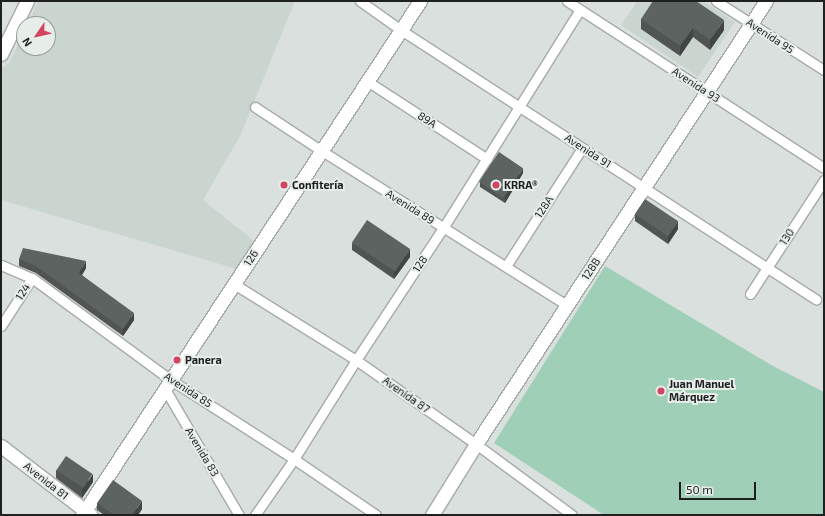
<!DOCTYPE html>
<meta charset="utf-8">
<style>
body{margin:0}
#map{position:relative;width:825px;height:516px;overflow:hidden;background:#dae0dd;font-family:"Exo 2",sans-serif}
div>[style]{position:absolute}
.built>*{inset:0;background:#c9d5ce}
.green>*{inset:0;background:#a0cfb7}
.roads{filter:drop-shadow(1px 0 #a5aba8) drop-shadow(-1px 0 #a5aba8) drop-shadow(0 1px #a5aba8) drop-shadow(0 -1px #a5aba8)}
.street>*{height:9px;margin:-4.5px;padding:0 4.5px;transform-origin:4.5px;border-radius:4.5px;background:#fff}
.secondary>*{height:13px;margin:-6.5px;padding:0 6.5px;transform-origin:6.5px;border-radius:6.5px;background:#fff}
.wall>*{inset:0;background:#505553}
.shaded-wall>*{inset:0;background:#414543}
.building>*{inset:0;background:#5d6360;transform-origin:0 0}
.dots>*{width:11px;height:11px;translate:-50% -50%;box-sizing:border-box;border:2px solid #e7eeea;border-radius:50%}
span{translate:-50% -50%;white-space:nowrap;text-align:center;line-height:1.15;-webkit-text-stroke:4px #e7eeea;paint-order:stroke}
.street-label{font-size:11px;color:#1e201f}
.poi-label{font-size:11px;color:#1e201f;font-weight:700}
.left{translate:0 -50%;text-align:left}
.frame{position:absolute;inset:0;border:2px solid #1e201f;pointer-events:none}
.north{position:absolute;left:16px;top:16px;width:40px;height:40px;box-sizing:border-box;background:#e7eeea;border:1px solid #979c99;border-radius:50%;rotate:236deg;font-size:11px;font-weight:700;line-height:16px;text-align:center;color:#1e201f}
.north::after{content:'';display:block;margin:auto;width:14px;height:18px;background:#d34362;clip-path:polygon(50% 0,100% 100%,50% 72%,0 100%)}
.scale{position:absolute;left:679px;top:482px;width:77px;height:18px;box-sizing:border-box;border:2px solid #1e201f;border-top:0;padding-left:5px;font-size:12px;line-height:14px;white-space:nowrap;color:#1e201f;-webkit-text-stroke:3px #e7eeea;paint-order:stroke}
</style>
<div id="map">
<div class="built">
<div style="clip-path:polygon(38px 1px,295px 1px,240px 136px,203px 200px,254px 241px,237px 269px,1px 200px,1px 69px,9px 63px,24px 32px,24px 48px,48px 48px,48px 24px,28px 24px)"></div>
<div style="clip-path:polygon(637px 1px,703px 1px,735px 22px,698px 77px,621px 25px)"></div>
</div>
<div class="green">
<div style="clip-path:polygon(605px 266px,773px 366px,824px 392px,824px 515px,604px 515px,494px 443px)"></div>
</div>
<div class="roads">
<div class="street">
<div style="left:360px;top:1px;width:50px;rotate:35.3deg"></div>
<div style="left:401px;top:30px;width:495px;rotate:33deg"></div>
<div style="left:567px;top:1px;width:306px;rotate:33deg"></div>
<div style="left:716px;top:1px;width:128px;rotate:32.6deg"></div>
<div style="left:367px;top:81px;width:143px;rotate:33deg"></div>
<div style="left:255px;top:107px;width:80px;rotate:33.3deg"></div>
<div style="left:322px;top:151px;width:289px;rotate:32.2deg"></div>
<div style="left:1px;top:265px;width:34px;rotate:23deg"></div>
<div style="left:32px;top:278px;width:172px;rotate:36.3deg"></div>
<div style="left:171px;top:380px;width:146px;rotate:32.7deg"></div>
<div style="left:294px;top:459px;width:99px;rotate:34.3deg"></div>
<div style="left:506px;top:266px;width:140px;rotate:-57.2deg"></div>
<div style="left:234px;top:284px;width:144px;rotate:31.9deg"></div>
<div style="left:356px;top:360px;width:146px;rotate:35deg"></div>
<div style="left:476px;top:444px;width:119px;rotate:36.5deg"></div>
<div style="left:750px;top:294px;width:136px;rotate:-57deg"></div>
<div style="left:1px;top:326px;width:57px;rotate:-57.1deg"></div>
<div style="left:165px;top:389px;width:146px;rotate:59.6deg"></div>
<div style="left:255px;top:515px;width:68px;rotate:-55.1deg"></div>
<div style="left:294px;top:459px;width:117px;rotate:-57.9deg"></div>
<div style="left:356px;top:360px;width:158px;rotate:-56.6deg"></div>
<div style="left:443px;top:228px;width:257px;rotate:-57.9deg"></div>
</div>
<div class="secondary">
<div style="left:1px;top:54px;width:59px;rotate:-63.9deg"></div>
<div style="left:1px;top:446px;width:113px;rotate:37.5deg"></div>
<div style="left:82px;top:515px;width:615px;rotate:-56.67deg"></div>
<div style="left:432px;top:515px;width:84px;rotate:-58.2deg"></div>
<div style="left:476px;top:444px;width:529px;rotate:-56.79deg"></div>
</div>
</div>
<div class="wall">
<div style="clip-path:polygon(641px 19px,724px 30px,710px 50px,693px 37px,680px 56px,641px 29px)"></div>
<div style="clip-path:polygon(523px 173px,505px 203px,480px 187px,480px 182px)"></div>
<div style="clip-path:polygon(635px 214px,678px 229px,668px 244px,635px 221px)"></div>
<div style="clip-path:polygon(352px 243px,410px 257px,394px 279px,352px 250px)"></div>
<div style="clip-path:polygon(19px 259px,86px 268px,82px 275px,134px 320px,123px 336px,36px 273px,19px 266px)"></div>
<div style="clip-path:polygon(56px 470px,93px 482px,82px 498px,56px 478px)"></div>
<div style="clip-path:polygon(97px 503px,142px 509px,138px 515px,104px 515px,97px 510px)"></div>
</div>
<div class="shaded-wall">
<div style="clip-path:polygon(724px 20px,724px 30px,710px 50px,710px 40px)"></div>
<div style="clip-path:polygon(693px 28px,693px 37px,680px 56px,680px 46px)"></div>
<div style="clip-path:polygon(523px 168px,523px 173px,505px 203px,505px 198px)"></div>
<div style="clip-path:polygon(678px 221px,678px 229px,668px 244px,668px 236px)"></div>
<div style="clip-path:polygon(410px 249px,410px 257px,394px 279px,394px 272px)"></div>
<div style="clip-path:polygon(86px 261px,86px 268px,79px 280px,79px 273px)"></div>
<div style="clip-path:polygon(134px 313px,134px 320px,123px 336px,123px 329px)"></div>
<div style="clip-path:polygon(93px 474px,93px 482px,82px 498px,82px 490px)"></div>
<div style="clip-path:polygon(142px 501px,142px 509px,138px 515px,132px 515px)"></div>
</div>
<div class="building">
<div style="clip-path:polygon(653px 1px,696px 1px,724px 20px,710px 40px,693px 28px,680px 46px,641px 19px)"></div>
<div style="left:499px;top:152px;width:29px;height:36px;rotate:34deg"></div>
<div style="left:645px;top:199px;width:40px;height:18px;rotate:34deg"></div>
<div style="left:367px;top:220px;width:52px;height:27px;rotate:34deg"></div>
<div style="clip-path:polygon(23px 248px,86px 261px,79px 273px,134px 313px,123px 329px,36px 266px,19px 259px)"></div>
<div style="left:66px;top:456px;width:32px;height:17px;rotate:34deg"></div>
<div style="clip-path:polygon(113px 480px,142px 501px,132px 515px,114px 515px,97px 503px)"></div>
</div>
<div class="dots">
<div style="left:284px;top:185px;background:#d34362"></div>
<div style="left:496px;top:185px;background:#d34362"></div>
<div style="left:177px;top:360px;background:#d34362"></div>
<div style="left:661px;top:391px;background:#d34362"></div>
</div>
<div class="street-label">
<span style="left:770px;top:36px;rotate:33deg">Avenida 95</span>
<span style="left:696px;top:85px;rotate:33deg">Avenida 93</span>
<span style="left:427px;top:120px;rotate:33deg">89A</span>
<span style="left:588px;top:151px;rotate:33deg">Avenida 91</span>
<span style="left:410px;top:207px;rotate:32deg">Avenida 89</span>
<span style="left:544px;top:207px;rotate:-57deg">128A</span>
<span style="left:787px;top:237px;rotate:-57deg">130</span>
<span style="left:251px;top:258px;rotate:-57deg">126</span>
<span style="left:420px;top:264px;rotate:-57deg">128</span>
<span style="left:591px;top:269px;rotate:-57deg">128B</span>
<span style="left:23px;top:292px;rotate:-57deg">124</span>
<span style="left:188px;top:390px;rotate:33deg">Avenida 85</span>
<span style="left:406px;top:395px;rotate:35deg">Avenida 87</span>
<span style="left:202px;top:452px;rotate:59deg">Avenida 83</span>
<span style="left:46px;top:481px;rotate:38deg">Avenida 81</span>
</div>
<div class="poi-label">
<span class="left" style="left:292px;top:185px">Confitería</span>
<span class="left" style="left:504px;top:185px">KRRA®</span>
<span class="left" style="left:185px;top:360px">Panera</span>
<span class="left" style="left:669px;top:391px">Juan Manuel<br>Márquez</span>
</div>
<div class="frame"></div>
<div class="north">N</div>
<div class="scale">50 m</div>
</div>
